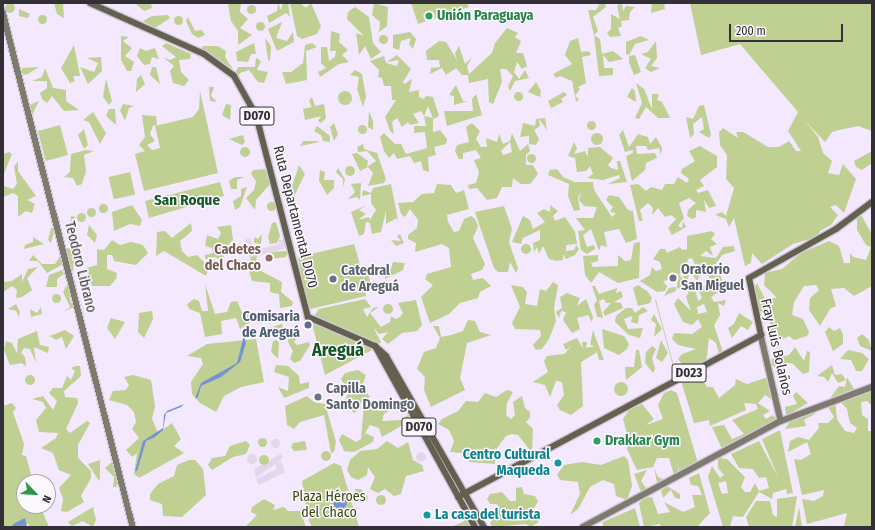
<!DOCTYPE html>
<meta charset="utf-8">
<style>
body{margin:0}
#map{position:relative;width:875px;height:530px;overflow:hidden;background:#f3e8fd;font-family:"Fira Sans Condensed",sans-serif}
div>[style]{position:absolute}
.education>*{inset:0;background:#e2d7eb}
.round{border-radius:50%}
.green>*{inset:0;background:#c0cf92;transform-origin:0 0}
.water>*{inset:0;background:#7493d3}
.roads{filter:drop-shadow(1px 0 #d0c7d9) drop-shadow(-1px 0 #d0c7d9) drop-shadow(0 1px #d0c7d9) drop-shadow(0 -1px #d0c7d9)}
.secondary>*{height:5.5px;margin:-2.75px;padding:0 2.75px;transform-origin:2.75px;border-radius:2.75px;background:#7e7a6d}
.primary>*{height:6px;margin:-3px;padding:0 3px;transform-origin:3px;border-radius:3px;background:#646050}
.dots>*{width:11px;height:11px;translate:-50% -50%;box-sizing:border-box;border:2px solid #fcf9fe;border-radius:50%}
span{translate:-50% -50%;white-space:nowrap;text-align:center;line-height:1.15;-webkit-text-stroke:3px #fcf9fe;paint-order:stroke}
.shield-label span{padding:1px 3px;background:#fcf9fe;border:1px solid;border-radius:3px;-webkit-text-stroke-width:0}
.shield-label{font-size:13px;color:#332f37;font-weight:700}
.leisure-label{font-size:14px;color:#27864d;font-weight:700}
.left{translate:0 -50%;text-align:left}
.street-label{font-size:14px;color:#332f37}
.education-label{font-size:14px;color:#785e54;font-weight:700}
.right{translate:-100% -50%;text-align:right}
.worship-label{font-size:14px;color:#5b616d;font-weight:700}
.service-label{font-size:14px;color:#4e5e75;font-weight:700}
.culture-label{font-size:14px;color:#0d838f;font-weight:700}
.park-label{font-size:14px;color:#3f4a12}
.neighbourhood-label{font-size:15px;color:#155728;font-weight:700}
.district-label{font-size:18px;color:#155728;font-weight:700}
.frame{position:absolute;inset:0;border:4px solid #332f37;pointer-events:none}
.north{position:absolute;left:16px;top:474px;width:40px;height:40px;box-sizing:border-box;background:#fcf9fe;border:1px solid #aca8ae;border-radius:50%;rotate:115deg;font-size:11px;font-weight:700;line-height:16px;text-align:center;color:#332f37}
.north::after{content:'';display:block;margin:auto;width:14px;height:18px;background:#2f954b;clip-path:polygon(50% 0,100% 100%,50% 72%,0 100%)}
.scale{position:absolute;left:729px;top:24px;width:114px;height:18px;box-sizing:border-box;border:2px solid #332f37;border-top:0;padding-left:5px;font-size:12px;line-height:14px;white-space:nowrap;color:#332f37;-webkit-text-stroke:3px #fcf9fe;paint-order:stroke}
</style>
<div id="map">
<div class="education">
<div style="clip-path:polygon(250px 238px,254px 250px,279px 244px,279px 240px,285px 239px,287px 248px,249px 258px,245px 240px)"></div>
<div class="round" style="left:270.5px;top:438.5px;width:9px;height:9px"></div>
<div class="round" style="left:416px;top:452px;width:10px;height:10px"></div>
<div class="round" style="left:247px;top:454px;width:10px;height:10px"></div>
<div style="clip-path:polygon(281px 454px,283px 458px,256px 478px,254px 469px)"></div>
<div style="clip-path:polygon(281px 461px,285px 472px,259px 485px,256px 479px,277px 469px,275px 464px)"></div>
</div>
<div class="green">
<div class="round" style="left:5px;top:3px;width:10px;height:10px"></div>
<div style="clip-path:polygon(54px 3px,63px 3px,64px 18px,57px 14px)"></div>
<div style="clip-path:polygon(135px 3px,151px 3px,152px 8px,144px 11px)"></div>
<div style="clip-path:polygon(241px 3px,240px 12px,248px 19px,240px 28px,252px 35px,238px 45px,238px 31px,231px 21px,228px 4px)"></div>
<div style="clip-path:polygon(278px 3px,281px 10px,283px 3px,288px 3px,290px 17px,286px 13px,269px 23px,267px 16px,277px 11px)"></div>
<div style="clip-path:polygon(290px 3px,300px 3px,306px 8px,311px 3px,321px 26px,317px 34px,302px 39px,297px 36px)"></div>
<div style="clip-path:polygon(374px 3px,388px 7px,387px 26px,379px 32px,380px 22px,372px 15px)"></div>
<div style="clip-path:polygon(411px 3px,467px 3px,469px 7px,418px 24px)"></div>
<div style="clip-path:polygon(600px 3px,605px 3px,606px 7px,593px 17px,598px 31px,594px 35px,588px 10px,596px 10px)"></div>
<div style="clip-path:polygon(652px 3px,664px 3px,665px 9px,651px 13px)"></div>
<div style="clip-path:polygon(690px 3px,872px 3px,872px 131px,858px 126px,839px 130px,832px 132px,825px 142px,804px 120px,818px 137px,823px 153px,832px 161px,828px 173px,839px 175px,843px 164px,856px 179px,844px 213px,836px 205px,830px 207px,838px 215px,831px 225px,820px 231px,817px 237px,793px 244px,762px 264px,752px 253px,751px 263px,745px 266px,734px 218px,729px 227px,726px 219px,715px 215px,722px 212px,726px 216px,734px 188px,726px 179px,727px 155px,720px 145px,719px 132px,723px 128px,738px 138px,736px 132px,743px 132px,768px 147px,779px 147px,789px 141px,796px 151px,801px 151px,788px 131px,798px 112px,740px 44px,701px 55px)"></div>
<div style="clip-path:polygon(622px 4px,623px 11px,626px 6px,635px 7px,630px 12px,629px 20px,621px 21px,622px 26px,618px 28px,621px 36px,610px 37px,607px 33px,611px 29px,611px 14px,620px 19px,617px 5px)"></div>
<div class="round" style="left:246.5px;top:4.5px;width:9px;height:9px"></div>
<div style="clip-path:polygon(355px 7px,369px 17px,373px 43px,381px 52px,371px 59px,365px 46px,359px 55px,356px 33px,364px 36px,347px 19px,348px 12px)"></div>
<div style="clip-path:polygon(19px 9px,30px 14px,28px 18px,19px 16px)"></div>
<div class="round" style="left:37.5px;top:14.5px;width:9px;height:9px"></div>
<div class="round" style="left:173.5px;top:15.5px;width:9px;height:9px"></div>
<div style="clip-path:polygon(152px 16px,168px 15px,170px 18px,155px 28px,143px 21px)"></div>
<div style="clip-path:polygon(188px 17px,195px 31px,202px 30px,205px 35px,198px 38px,192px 34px,186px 21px)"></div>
<div class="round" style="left:255.5px;top:21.5px;width:9px;height:9px"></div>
<div style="clip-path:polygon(282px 22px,276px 38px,287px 41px,293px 32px,294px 42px,277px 51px,268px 29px)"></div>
<div style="clip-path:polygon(507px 28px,518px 33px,515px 37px,521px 41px,516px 53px,523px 53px,527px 66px,522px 69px,517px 62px,514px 72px,519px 79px,525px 70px,529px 78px,515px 81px,510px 91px,508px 86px,513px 76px,506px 69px,500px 69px,502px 82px,493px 104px,489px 102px,488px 79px,469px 83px,468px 75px,462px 75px,456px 68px,446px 75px,442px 68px,430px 74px,431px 68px,440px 67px,439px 60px,427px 60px,426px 51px,439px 41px,446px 42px,457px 60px,455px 53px,459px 46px,465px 64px,472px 57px,467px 66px,469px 74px,492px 53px,495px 43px)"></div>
<div style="clip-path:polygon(331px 31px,340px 34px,339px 42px,348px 50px,342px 55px,349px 62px,339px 64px,320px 77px,318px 72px,326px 68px,321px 63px,321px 47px,327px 47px,329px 61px,335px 57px,336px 51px,330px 51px)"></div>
<div style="clip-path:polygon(410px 32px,416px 39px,413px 49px,409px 44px,411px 38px,401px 41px,399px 50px,393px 48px,393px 35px)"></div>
<div class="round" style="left:378.5px;top:34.5px;width:9px;height:9px"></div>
<div style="clip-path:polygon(594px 35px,600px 39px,602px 54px,613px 51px,623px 59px,609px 62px,603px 55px,604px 68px,613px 68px,613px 75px,599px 76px)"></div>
<div style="clip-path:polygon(121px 36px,129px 37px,123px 41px,132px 48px,125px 56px,134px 62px,131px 71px,127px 71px,121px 60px)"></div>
<div style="clip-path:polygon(641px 36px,649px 40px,635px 44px,629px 55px,626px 54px,626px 42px)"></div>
<div style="clip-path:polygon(265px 38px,271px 46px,270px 61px,268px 60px)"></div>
<div style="clip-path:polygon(578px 38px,581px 52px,589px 51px,591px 55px,582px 57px,586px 83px,578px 87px,580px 89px,575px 96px,579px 99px,576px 102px,572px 81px,560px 76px,556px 78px,553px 74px,572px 64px,565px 55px,570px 41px)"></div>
<div style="clip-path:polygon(656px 41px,657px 58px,651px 66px,660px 68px,651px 72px,645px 68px,651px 59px,641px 54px,648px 52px)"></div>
<div style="clip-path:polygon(166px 43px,191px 54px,190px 59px,179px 60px,181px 72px,189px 80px,184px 86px,173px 83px,170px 71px,174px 66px,163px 57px,170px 60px,176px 57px,162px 46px)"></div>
<div style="clip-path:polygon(254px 43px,256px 54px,251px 54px,248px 62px,237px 61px,236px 52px)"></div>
<div style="clip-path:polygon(312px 43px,317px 47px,306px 51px,307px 80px,286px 84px,282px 72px,291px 72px,303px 63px,305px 45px)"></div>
<div style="clip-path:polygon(74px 45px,80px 76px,73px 76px,75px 81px,70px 83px,61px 68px)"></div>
<div style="clip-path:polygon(203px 46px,218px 46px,226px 51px,225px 57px,233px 69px,200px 50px)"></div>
<div style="clip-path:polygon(140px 48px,146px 51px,155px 48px,159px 59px,152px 57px,150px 64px,144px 65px,137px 56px)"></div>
<div style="clip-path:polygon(397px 55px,411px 69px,403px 82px,404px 84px,412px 79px,409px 92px,419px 90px,419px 97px,424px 99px,426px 96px,433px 97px,439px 116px,433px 119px,433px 132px,440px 130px,447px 139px,446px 144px,434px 147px,436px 155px,428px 157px,429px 172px,423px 170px,421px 161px,414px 163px,410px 156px,397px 159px,394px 153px,389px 158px,384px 151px,380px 137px,384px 133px,395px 144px,401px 144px,406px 154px,427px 148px,425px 132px,414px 133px,414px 126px,426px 126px,424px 116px,433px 118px,428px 106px,424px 116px,421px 111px,413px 114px,419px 123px,410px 125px,408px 122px,402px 127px,397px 118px,392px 122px,394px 134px,390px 131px,385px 117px,396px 100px,392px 100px,391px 86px,384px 86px,382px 78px,378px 77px,379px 70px,370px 61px,384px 56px,386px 63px,397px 66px,399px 60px,387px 62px)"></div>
<div style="clip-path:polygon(635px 55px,641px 72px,634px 75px,629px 62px,629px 56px)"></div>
<div style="clip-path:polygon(101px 57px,102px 71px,88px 84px,80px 67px,94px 72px,98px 63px,87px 58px)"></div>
<div style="clip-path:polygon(256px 58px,261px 61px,257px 70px,268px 72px,264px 83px,258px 82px,249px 70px,240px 73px,238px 78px,234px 75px,238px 67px,255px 67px)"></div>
<div style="clip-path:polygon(39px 67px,26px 75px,21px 73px,22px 68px)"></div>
<div style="clip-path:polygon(152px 67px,156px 67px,160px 84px,150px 75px)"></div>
<div style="clip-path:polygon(45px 68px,53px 88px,66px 90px,66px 101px,79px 110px,64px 111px,52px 96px,47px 103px,42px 99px,40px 93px,47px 88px,47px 81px,32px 81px,42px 77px)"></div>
<div style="clip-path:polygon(355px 70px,362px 74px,366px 97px,363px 107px,357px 89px,359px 77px,350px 75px)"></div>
<div style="clip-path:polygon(141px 75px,145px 84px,136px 92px,137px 79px)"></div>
<div style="clip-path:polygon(106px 79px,112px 101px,109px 105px,103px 97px)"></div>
<div style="clip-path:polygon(536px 82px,541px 91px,540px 97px,528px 92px)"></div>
<div style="clip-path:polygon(636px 83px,644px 89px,652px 109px,652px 94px,659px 94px,657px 100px,662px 102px,670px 118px,658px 118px,646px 107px,639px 119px,635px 118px,642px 103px)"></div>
<div style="clip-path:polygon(456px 85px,463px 101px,468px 101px,454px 105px,454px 96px,449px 95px)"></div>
<div style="clip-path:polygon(209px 87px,214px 87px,211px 96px,217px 102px,210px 101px)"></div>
<div style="clip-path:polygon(632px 88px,635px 91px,636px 102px,627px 97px)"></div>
<div class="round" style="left:338px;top:91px;width:14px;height:14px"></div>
<div style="clip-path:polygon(200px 91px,218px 173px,144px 191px,135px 154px,145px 151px,139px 145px,145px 137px,142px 115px,156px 116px,157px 125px,153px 126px,150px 134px,155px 141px,147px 145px,152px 150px,160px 148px,155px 126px,193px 117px,199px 109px)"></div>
<div class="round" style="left:513.5px;top:91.5px;width:9px;height:9px"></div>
<div style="clip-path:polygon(564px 92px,567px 95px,561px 99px,563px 102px,551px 108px,548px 101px)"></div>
<div style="clip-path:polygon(476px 94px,482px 115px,447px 126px,444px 111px,473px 111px,472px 99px)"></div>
<div style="clip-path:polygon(312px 97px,315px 106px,324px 104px,326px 118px,321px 123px,318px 121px,321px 116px,305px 120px,303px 109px,312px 107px,309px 101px)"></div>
<div style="clip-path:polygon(39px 101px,33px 113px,34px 121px,29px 105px)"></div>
<div style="clip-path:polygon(123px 104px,134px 106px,129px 108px,125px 121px,120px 110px)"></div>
<div style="clip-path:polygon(226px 104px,231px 105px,230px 120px,222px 115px)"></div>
<div style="clip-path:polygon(704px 105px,711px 135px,709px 138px,699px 132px,704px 129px,702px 117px,693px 124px,694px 134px,690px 138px,686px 117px,693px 119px,699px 106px)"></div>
<div style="clip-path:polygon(109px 109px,115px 109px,116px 125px,106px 116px)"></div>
<div style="clip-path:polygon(369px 111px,373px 121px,373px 130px,368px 127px)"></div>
<div style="clip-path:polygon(93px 112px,106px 133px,100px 144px,89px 122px,83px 120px)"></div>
<div style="clip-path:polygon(545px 118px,547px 130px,539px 119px,540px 126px,534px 130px,539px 139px,536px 145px,529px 144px,529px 136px,520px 137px,523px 123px,535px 126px,536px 119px)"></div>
<div class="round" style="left:586.5px;top:120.5px;width:9px;height:9px"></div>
<div style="clip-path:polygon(334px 123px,338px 134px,334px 141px,330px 127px)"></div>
<div style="clip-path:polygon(evenodd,472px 123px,480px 131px,476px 139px,481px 147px,487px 147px,486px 138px,497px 142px,499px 134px,503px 144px,510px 141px,512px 133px,520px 151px,528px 144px,530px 151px,526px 155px,526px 165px,533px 165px,538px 174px,530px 184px,521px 184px,513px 178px,512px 187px,502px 187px,497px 198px,487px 200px,477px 188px,469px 189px,468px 185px,476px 183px,479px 172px,474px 160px,481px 158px,476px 150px,463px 153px,463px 159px,459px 159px,455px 151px,457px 145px,469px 142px,466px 127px,472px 123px,510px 142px,512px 152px,503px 155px,501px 151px,510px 142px)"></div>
<div class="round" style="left:357.5px;top:124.5px;width:9px;height:9px"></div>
<div style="left:60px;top:125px;width:31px;height:23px;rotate:75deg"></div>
<div style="clip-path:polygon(317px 126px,330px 136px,330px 142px,323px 141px,321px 135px,314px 131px)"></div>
<div style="clip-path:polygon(84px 129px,88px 145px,84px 149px,78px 135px)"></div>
<div style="clip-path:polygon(623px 130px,629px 147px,638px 134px,648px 137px,650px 144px,656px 137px,662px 148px,661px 155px,659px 148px,648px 150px,646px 146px,636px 146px,637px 154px,655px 153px,657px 158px,646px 163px,645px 170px,632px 181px,626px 156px,633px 153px,633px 150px,625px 152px,619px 135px)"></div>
<div class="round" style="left:591px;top:133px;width:12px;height:12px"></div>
<div style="clip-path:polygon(243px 135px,245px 142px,242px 145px,229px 139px)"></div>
<div style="clip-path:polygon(303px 141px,317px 141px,319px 142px,300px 146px)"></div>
<div style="clip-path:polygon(574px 142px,577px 148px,574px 154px,585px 151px,588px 157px,588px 148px,600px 147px,613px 158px,608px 165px,611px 168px,618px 170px,617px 161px,620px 161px,627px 182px,608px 184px,620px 178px,619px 175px,603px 180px,587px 178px,593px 174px,590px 166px,586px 171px,577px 172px,575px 158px,568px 156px)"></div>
<div style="clip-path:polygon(363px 144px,364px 149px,377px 153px,386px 179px,384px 183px,368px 186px,373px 173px,368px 167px,360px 171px,352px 154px,357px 153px,368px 161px,367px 167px,376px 161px,367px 151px,358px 152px,357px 147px)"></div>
<div style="clip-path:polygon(700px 146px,717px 156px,717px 167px,700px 180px,704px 186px,696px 190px,698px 193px,708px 190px,716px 206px,709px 208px,704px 200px,706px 212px,696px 210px,696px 217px,692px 219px,687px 216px,688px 210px,696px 203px,689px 198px,679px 203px,684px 218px,678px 226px,682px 228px,683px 221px,686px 227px,672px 235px,668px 228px,676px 219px,671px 215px,665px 217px,658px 208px,652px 215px,653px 208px,648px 203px,640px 210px,643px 221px,639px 221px,630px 185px,638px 184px,646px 191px,651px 187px,662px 190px,665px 184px,674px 184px,678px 177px,687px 183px,689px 179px,681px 173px,682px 169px,695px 161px,689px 151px)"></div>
<div class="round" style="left:240px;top:147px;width:10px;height:10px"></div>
<div style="clip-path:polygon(86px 150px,94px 151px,84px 155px,86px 171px,82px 184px,77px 186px,73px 178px,64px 177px,70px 172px,71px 154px)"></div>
<div style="clip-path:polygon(872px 151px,872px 163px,862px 170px,856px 167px,854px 161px)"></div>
<div style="clip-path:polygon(9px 152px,12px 154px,3px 176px,3px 154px)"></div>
<div class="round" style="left:526.5px;top:153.5px;width:9px;height:9px"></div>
<div style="clip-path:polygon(18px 162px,18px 171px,36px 196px,27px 200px,35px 204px,32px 213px,26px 211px,18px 217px,18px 196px,13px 193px,3px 197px,4px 186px,13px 189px,17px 184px,14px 166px)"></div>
<div style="clip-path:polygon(299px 165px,305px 174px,293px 198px,290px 193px)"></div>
<div class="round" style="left:345px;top:166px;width:10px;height:10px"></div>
<div style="clip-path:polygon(338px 168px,345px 179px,343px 187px,343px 179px,336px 172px)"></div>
<div style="clip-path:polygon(265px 169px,271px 183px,256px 200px,255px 210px,246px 198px,254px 190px,256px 181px,251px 174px,253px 170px)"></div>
<div style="clip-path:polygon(557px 169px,563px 177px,575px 182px,593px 182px,594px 190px,612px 217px,616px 213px,610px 212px,613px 207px,606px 200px,609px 195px,619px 197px,628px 210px,633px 211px,637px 239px,626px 243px,619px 229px,604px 232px,607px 247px,601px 245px,599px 251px,591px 229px,583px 235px,587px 247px,594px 245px,595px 249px,587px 254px,581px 250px,578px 231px,585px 230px,576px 218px,593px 218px,597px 207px,584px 206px,579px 200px,581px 192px,578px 198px,580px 210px,574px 211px,568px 196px,569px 184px,548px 175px,550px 170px)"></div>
<div style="clip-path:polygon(320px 170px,325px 172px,324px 180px,334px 180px,334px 188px,327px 195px,319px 181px)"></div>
<div style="left:130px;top:172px;width:23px;height:22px;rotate:77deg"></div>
<div style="clip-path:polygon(235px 177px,244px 177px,237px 180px,237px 189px,231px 189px,229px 181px)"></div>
<div style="clip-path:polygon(220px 182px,224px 196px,149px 218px,145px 201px)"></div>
<div style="clip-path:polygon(361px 183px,360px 200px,357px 197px,348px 199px,355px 192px,351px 184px)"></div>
<div style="clip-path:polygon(391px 184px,399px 225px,397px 218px,386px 224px,386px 211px,381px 232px,372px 234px,370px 223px,366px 222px,364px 234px,359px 236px,351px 212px,367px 205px,359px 210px,366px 214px,358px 220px,369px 217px,370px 220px,376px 210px,371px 203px,371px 194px,362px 196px,363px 190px,371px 193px,373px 188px)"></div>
<div style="clip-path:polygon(437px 184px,451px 185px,456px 193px,464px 190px,469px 209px,447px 215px,448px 222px,454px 232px,459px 231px,464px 219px,471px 216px,475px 219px,478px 226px,473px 238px,485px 264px,482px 270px,471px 274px,473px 280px,483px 278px,491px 286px,480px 292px,478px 298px,460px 303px,449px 314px,430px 323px,421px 297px,433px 285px,425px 279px,427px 274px,451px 267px,449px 248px,442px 244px,415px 252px,416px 243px,408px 239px,408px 235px,417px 228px,418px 220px,410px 209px,405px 217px,401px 214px,398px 203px,413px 202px,422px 194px,434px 193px)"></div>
<div style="clip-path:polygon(247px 187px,240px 207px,235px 210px,233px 201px,241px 196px,241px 189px)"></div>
<div class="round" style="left:266.5px;top:201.5px;width:9px;height:9px"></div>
<div class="round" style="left:98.5px;top:203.5px;width:9px;height:9px"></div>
<div style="clip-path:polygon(132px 205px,142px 220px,140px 226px,130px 224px,114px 231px,112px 212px)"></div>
<div style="clip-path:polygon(550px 205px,558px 211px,553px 216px,555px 221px,565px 217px,575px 232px,577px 244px,566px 245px,566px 251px,574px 250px,576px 245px,579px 249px,575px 255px,566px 259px,563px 254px,563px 260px,556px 261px,549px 259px,543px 246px,539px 254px,537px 247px,534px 252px,533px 243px,540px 240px,540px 230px,523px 238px,521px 244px,512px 242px,523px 216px,530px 220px,533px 229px,545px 222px,537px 213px,544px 209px,550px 212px)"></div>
<div style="clip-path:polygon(504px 206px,512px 229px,509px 242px,518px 268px,516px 273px,510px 262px,508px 272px,498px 272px,494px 268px,475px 212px)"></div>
<div class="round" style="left:86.5px;top:207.5px;width:9px;height:9px"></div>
<div style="clip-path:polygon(857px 208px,872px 234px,872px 286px,854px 296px,844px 288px,831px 289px,836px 306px,830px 309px,820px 326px,809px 310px,810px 298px,819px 290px,816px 285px,804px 286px,794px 302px,792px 315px,803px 319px,809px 332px,807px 336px,794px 340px,789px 336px,780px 340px,770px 336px,770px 318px,760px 311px,752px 294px,757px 283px,765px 299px,777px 298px,764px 285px,765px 273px,782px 269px,801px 253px,829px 241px,839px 246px,844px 263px,850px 263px,850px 253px,853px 257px,866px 260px,871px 247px,866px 245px,857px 230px)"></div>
<div class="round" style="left:76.5px;top:212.5px;width:9px;height:9px"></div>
<div style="clip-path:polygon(71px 216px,76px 217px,71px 221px,77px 229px,74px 232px,70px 230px)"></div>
<div style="clip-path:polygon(276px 222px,280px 236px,277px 243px,270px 244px,268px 237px,272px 223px)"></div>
<div style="clip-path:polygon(191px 223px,192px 231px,180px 241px,182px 251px,188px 257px,197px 255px,209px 267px,206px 276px,164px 251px,156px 256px,157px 232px,165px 231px,172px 238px)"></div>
<div style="clip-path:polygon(89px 225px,97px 235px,95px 243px,87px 235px)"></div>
<div style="clip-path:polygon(231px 225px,233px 240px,224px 250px,223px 262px,215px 257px,205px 259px,205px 255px,213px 253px,212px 248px,205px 246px,207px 235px,218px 239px,221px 233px,217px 227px)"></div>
<div style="clip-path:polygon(51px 228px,55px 228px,51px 243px,48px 240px)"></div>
<div style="clip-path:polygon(evenodd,712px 231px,715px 234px,711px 239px,717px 244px,710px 247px,713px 256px,706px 251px,700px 256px,716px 258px,723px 247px,734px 246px,735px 251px,722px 255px,715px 265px,702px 271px,697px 281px,693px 275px,697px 269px,692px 258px,688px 259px,685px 270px,679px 274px,685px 282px,683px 276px,689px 275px,687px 281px,693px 281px,698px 301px,702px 298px,698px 289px,710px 282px,708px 273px,718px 269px,725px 288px,711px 297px,714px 302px,726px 300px,724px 306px,718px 303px,720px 315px,714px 325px,722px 349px,720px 357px,716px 343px,709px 338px,706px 363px,688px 372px,678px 359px,682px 354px,696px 349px,678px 345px,672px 339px,674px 333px,692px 334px,702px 327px,698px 319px,692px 325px,683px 322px,674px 304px,678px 298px,691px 311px,686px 297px,691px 287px,684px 291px,677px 288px,678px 274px,663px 282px,667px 286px,665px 291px,657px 292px,640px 281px,650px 275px,652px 267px,656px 271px,662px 269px,660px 262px,653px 259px,660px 249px,665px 249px,667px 253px,680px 247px,682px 250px,687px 249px,687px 236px,712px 231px,704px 304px,707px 312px,698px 314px,697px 307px,704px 304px)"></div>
<div style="clip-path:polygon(262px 234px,261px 244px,254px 243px,254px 237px,258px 239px)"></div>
<div style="clip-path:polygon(400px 234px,404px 243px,396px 246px,391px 240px,401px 241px,397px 236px)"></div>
<div style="clip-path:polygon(33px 237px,44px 244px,24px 249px,25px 245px,33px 242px)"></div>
<div style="clip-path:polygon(112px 240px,120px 245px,131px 242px,143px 245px,148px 253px,136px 265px,114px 261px,112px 255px,107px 255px,107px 269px,117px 273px,116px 279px,110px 286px,92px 286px,86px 268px,97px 265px,97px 249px,104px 250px)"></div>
<div style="clip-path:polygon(640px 242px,639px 278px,618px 283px,599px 272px,591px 283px,585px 275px,583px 256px,598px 255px,598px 261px,591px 263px,593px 267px,618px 266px,618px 255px,625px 261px,631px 260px,634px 243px)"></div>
<div class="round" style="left:521px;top:244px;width:10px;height:10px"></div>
<div style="clip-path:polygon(354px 244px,364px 278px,367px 270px,370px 281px,370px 287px,364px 281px,366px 296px,310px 309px,300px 278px,302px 277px,298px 257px)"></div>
<div style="clip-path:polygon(66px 248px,75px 249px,73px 272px,65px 254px)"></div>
<div style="clip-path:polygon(288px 251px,286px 257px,270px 259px,271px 252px)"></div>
<div style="clip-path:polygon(33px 255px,42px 264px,55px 264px,60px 256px,63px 264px,47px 273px,38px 261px,29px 261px)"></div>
<div style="clip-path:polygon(257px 256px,255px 268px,282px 282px,281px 292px,293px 302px,292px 306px,280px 308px,279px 294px,270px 292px,270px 283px,252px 281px,248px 267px,251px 257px)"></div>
<div style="clip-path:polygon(393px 262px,405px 263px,403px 270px,385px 279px,386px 270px,379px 270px,391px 269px)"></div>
<div style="clip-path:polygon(38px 267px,27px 278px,32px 290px,22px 297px,16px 298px,17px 290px,12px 286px,3px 292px,4px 282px,12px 281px,22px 274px,22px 282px,28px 269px)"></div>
<div style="clip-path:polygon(62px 270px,64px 274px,57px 279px,57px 287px,46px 287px,49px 275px)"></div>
<div style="clip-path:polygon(69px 281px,70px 301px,74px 307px,63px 312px,70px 307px,63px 292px)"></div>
<div style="clip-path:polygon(553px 282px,558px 285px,554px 308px,556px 321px,549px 339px,542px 349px,536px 350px,533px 345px,541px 336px,540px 330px,515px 329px,512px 323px,520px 307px,511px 285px,523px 287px,527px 292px,525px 304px,537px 306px,540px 289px,546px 291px)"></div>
<div style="clip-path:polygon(205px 284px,215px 314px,227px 312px,231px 302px,237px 301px,242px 312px,253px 315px,253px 320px,240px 329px,236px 318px,221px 321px,222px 334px,205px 337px,200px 313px,189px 309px,187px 304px,194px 299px,199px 301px,202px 311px,208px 311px)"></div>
<div style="clip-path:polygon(638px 285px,648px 292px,652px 298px,650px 303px,638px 306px,633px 288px)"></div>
<div style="clip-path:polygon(592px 286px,595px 286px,599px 294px,617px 288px,616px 293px,621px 291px,623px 297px,614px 302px,621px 303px,623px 308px,605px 316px,603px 312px,611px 303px,606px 303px,604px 299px,599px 301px,603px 318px,597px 317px,594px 304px,597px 301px)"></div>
<div style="clip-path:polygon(676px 287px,676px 291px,664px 296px,669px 288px)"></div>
<div style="clip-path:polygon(567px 293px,580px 298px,577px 306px,586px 299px,593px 317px,592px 322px,588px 315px,577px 318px,580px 329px,572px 333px,563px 320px,566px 312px,561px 311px,559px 318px,556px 312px,562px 308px,560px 297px)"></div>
<div class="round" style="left:51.5px;top:293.5px;width:9px;height:9px"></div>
<div style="clip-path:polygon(365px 299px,371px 307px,363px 309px,367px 317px,373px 308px,379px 307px,370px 313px,381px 327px,390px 322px,391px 316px,395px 319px,400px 317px,403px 313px,398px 303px,416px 300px,422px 325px,417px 331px,402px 333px,388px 344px,382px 339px,388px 332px,379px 334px,373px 327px,381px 342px,378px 345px,314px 316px,319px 309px)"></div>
<div style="clip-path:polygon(655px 300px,656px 300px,676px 374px,675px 373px)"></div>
<div class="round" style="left:383px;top:304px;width:10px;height:10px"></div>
<div style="clip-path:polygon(16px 304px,20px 312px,19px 317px,16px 311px,8px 309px)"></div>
<div style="clip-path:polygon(41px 307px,42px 314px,31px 317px,30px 309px,37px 313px)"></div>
<div style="clip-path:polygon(643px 307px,648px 311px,639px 315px,638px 324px,631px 322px,632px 316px,624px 319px,628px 329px,643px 328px,640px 338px,629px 335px,615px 322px,616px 316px,626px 308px,632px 308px,635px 313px)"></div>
<div style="clip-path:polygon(152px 311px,153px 319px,144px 338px,138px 332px,139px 313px)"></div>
<div style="clip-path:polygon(739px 313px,753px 322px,748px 330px,741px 326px,732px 338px,728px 328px,734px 324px)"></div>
<div style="clip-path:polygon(654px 314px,662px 329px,654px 337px,656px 324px,651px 320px)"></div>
<div style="clip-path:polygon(111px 318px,125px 322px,115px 339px,107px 328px)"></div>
<div style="clip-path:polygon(468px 320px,475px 321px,480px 332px,491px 335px,467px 343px,460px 378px,465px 390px,431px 407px,424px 390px,425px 377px,417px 369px,424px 352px,436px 348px,440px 338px,433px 326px,439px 326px,441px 337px,451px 335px,463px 331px)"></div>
<div style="clip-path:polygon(312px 323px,366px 345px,372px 350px,325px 375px)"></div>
<div style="clip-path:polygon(282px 324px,284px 331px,268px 333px,268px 328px)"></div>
<div style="clip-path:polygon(829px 327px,834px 331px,840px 328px,843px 334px,843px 344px,833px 351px,825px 332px)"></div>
<div style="clip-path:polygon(602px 329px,624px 336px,629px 344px,627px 349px,619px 355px,604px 348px)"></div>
<div style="clip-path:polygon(65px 330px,74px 336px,66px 349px,62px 337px,56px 340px,50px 336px)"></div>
<div style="clip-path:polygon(593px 330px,604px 360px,599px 360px,597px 352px,581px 362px,583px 406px,571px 415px,560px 410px,557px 405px,564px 395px,562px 382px,556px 381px,550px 397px,545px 385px,533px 382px,548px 372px,544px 361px,547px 356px,564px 354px,572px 346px,566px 350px,563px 344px,577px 338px,583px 349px,582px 342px,587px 342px,586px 348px,595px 346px,590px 345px)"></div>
<div style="clip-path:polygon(37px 331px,40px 345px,49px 347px,48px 353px,34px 347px,36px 363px,30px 349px,24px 348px,21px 353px,25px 357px,26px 367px,22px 363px,10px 365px,4px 350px,6px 341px,12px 343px,17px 353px,18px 339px)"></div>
<div style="clip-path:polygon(862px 334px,869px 340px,872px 351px,860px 346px,857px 338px)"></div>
<div style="clip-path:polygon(296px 335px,299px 336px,294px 342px,297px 345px,309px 342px,310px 345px,300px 361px,294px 363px,290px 359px,293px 351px,288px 342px,289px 336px)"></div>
<div style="clip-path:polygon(256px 339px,264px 382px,241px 387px,224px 396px,216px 412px,200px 403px,192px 394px,191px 382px,203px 364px,201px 358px,187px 356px,207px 344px)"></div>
<div style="clip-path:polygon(277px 340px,279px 343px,278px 359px,271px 352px,273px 341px)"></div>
<div style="clip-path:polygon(661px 340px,668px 353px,662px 362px,656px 358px)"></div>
<div style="clip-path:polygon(652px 346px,656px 349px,652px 358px,655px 369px,653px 373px,645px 363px,646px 352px)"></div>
<div style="clip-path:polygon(795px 347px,804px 361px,807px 351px,810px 352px,809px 372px,803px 374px,792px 363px,783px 364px,779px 360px,775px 367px,772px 365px,772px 359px,789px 355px)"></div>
<div style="clip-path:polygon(636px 350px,639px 350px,642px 367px,626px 380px,625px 367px,634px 367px)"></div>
<div style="clip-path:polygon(848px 350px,862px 353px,869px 359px,862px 371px,856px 371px,851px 360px,840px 359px)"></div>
<div style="clip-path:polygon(276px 365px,288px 366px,299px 376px,300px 384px,309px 382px,309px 388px,284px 398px,278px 387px,288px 391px,289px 377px,274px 372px)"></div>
<div style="clip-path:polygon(832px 365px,835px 375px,842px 374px,846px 380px,838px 383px,832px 373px,828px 382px,824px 377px,817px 376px)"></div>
<div style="clip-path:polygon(75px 366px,80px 366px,81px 376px,64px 391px,65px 397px,77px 398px,78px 403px,66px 429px,70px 433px,87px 421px,90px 423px,78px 445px,78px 458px,91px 471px,91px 478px,81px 496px,84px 502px,67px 512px,61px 511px,63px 499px,59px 488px,71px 475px,59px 470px,53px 453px,41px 448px,56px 438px,58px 433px,39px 432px,36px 420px,46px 408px,43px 402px,32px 399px,43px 396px,53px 410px,57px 401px,49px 393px,53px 388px,62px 388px,67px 376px,71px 380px,75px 371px,71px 368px)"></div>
<div style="clip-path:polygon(358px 370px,366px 375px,362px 387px,370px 397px,361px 402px,361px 408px,354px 413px,345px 402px,348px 391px,341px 379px,345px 373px)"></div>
<div style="clip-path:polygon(700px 374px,707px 387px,713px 387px,719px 398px,735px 385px,736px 379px,747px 384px,768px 377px,774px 401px,765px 395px,758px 403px,770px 411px,763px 415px,766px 419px,773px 415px,778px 422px,757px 429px,758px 433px,723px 451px,712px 427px,724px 425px,732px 439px,744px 434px,732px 420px,758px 409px,756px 404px,744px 403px,746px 410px,710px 426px,709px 420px,694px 423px,681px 381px)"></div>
<div class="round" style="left:25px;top:375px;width:10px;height:10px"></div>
<div style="clip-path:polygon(133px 375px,151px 380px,155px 406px,152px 419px,158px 433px,172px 423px,181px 439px,174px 446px,184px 453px,139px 478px,134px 474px,137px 453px,132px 457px,126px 450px,139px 438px,132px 429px,136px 422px,134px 412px,127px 405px,109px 400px,113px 391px,126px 390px,129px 385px,124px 377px)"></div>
<div style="clip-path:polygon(847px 377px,854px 389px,830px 398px,839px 386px,845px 387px)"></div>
<div class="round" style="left:614px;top:382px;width:14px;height:14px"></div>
<div style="clip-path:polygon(507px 390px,513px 392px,507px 403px,506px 415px,511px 419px,515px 415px,513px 402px,522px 396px,525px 408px,530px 412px,530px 418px,526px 422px,533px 429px,532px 453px,518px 435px,512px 434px,506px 436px,495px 451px,495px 464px,470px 462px,462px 453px,450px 452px,454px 441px,449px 430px,438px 424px,442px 419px,458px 411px,466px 401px,478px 402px,485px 393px,496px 397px)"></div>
<div style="clip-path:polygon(671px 390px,677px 393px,698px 463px,680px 475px,677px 461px,679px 476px,674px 475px,669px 458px,657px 458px,653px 467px,637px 470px,627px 449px,628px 437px,623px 419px,629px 410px,642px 404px,654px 419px,646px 425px,663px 419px,658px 405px,664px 393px)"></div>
<div style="clip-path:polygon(872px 391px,872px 406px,867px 401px,861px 402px,862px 415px,868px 419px,868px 431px,872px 431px,872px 527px,844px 526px,847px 513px,807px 524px,802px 499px,814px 501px,823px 496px,824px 490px,802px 495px,794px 459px,801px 460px,811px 454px,807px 442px,788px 452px,790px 441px,798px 437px,809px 440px,819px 428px,818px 423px,828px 423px,834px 417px,828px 407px,835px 400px,837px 419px,845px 431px,854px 433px,857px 428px,850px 423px,847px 409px,839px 400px)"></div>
<div style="clip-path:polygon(796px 392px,808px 403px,786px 416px,785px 407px,797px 404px,793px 396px)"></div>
<div style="clip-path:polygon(307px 396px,314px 402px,325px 404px,336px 442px,334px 452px,331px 453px,324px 415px,300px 422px,294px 429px,287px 425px,285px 406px)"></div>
<div style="clip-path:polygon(376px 402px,379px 408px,402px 402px,384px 414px,382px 421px,401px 420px,409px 414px,408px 422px,382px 437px,379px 428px,370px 425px,365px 433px,374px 437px,373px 442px,354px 452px,344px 451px,339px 440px,342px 434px,356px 442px,361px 439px,364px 405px)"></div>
<div style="clip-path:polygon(12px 403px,16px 408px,13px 412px,24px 444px,22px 455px,26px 456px,33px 482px,24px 482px,24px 506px,40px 506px,49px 527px,30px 527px,28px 524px,3px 527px,3px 406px)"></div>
<div style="clip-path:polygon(813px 409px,815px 414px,804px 420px,806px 426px,785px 429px,792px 419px)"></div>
<div style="clip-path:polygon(evenodd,780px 430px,793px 493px,787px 494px,786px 489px,773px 493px,772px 499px,759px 492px,743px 517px,733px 516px,730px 527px,723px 527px,708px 477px,712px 466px,720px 478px,724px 475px,718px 468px,718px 458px,727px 459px,745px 477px,741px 487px,745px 492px,750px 492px,755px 483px,759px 491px,769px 488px,766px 477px,759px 478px,753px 469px,739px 468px,731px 454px,759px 441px,778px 477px,762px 439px,780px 430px,726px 481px,728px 493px,722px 494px,718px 483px,726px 481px)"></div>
<div class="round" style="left:257.5px;top:437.5px;width:9px;height:9px"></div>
<div style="clip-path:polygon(246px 441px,250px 445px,246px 454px,233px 457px,212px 470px,208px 465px,212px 458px,225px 456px,230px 446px)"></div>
<div style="clip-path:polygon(305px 441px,307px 450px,294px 451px,291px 447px,293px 443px)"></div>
<div style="clip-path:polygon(387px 441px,398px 448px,408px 442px,413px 460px,422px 465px,424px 471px,406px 476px,401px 494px,394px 496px,385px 489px,378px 493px,370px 489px,375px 477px,368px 467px,367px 475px,358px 480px,351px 477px,347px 470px,350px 460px,360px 451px,377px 449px)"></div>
<div class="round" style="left:321px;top:451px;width:10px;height:10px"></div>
<div class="round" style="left:259px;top:455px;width:10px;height:10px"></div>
<div style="clip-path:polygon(624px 456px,628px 460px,632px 486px,627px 500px,616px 496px,614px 484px,603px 480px,590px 487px,578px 509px,570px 515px,580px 494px,578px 482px,560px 480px,557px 475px,564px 465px,582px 462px,601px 465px)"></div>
<div style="clip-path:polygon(100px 460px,100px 478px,99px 481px,88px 464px)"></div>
<div style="clip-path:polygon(189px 460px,195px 460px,203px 469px,206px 495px,182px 517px,163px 516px,162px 504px,150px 500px,150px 494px,158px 484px,174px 476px,177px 465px)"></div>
<div style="clip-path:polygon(112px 462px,119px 478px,116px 487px,113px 487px,114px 477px,105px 468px)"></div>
<div style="clip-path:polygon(334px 463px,341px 466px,359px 527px,312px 527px,309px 521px,302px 481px)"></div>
<div style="clip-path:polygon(654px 468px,658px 477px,665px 480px,658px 487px)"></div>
<div style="clip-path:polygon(647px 470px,641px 481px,649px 492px,641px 492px,634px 474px)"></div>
<div style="clip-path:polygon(699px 473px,710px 513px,697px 527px,661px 527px,660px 524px,644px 527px,639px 503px,645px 498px,652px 497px,658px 514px,670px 512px,664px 502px,683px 512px,695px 507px,692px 495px,702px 495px,698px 486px,691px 485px,689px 478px)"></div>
<div style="clip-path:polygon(667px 486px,680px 494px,680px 499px,675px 498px,671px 490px,663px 498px,661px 491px)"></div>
<div style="clip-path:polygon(522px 487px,524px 494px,535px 496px,538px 501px,532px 512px,538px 512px,541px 518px,537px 523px,531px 527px,526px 524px,492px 527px,490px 523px,500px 509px,497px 504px,490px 504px,487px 499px,490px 494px,502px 492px,510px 501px,516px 501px,516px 488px)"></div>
<div style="clip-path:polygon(355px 489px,361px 489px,368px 497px,367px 501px,357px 497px)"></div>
<div class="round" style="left:376px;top:495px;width:10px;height:10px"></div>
<div style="clip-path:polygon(797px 496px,792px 527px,749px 527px,746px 517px,756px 501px,770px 501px,773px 515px,777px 517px,777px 499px)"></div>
<div style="clip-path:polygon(264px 499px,275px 505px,273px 510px,284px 507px,288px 511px,300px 511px,306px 527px,245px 527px,257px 515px,251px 512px,252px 507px)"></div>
<div style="clip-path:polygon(93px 507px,96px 520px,93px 527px,83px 521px,72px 526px,68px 522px)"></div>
<div style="clip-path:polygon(799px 507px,802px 527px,795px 527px)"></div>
<div style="clip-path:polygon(635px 508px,640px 527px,603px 526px,603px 522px)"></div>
<div style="clip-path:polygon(467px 517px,473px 527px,451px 527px,463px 522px)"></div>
</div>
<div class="water">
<div style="clip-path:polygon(244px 335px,246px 343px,240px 362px,221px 377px,201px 386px,198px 397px,195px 399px,201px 383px,237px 363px)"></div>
<div style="clip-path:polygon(184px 404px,181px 407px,166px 413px,163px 430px,155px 437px,146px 441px,137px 471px,135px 471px,143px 441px,163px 428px,164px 415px,167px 411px)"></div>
<div class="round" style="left:333px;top:495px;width:14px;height:14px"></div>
<div style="clip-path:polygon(25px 518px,27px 527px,11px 527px,15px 523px)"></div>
</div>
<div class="roads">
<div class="secondary">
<div style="left:3px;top:12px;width:531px;rotate:75.83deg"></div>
<div style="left:761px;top:335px;width:88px;rotate:76.9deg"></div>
<div style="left:583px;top:527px;width:225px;rotate:-28.2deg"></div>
<div style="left:781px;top:421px;width:97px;rotate:-20.5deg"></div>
</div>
<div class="primary">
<div style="left:90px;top:3px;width:125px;rotate:24.1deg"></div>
<div style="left:204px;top:54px;width:37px;rotate:36deg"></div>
<div style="left:234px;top:76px;width:45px;rotate:60.6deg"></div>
<div style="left:256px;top:115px;width:209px;rotate:75.6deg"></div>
<div style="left:308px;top:317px;width:73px;rotate:23.4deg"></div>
<div style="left:458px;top:497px;width:344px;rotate:-28.1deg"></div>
<div style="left:761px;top:335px;width:58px;rotate:-101.9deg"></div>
<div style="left:749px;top:278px;width:100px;rotate:-29.4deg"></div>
<div style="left:836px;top:229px;width:45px;rotate:-36.9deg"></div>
<div style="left:475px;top:527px;width:207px;rotate:-118.9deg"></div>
<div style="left:375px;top:346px;width:15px;rotate:42deg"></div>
<div style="left:386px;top:356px;width:197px;rotate:60.2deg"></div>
</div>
</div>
<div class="dots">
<div style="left:429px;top:16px;background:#2e9e5b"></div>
<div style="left:269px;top:258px;background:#8d6e63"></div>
<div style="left:673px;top:278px;background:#6b7280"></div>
<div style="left:333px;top:279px;background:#6b7280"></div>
<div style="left:308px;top:325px;background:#5c6f8a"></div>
<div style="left:318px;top:397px;background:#6b7280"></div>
<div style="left:597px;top:441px;background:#2e9e5b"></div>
<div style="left:558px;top:463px;background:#0f9aa8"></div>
<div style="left:427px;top:515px;background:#0f9aa8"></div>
</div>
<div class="shield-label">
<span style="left:257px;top:116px">D070</span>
<span style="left:689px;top:373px">D023</span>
<span style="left:419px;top:427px">D070</span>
</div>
<div class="leisure-label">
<span class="left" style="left:437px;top:16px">Unión Paraguaya</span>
<span class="left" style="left:605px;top:441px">Drakkar Gym</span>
</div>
<div class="street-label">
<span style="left:295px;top:217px;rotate:76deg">Ruta Departamental D070</span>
<span style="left:80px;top:267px;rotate:76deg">Teodoro Librano</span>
<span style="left:776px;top:347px;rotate:77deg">Fray Luis Bolaños</span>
</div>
<div class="education-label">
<span class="right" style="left:261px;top:258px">Cadetes<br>del Chaco</span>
</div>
<div class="worship-label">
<span class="left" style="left:681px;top:278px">Oratorio<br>San Miguel</span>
<span class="left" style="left:341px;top:279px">Catedral<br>de Areguá</span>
<span class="left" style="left:326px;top:397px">Capilla<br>Santo Domingo</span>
</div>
<div class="service-label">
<span class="right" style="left:300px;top:325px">Comisaria<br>de Areguá</span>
</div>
<div class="culture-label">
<span class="right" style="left:550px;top:463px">Centro Cultural<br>Maqueda</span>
<span class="left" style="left:435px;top:515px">La casa del turista</span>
</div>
<div class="park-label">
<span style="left:329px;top:505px">Plaza Héroes<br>del Chaco</span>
</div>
<div class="neighbourhood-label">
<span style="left:187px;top:201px">San Roque</span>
</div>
<div class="district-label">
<span style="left:338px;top:350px">Areguá</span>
</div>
<div class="frame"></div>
<div class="north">N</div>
<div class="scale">200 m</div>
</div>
